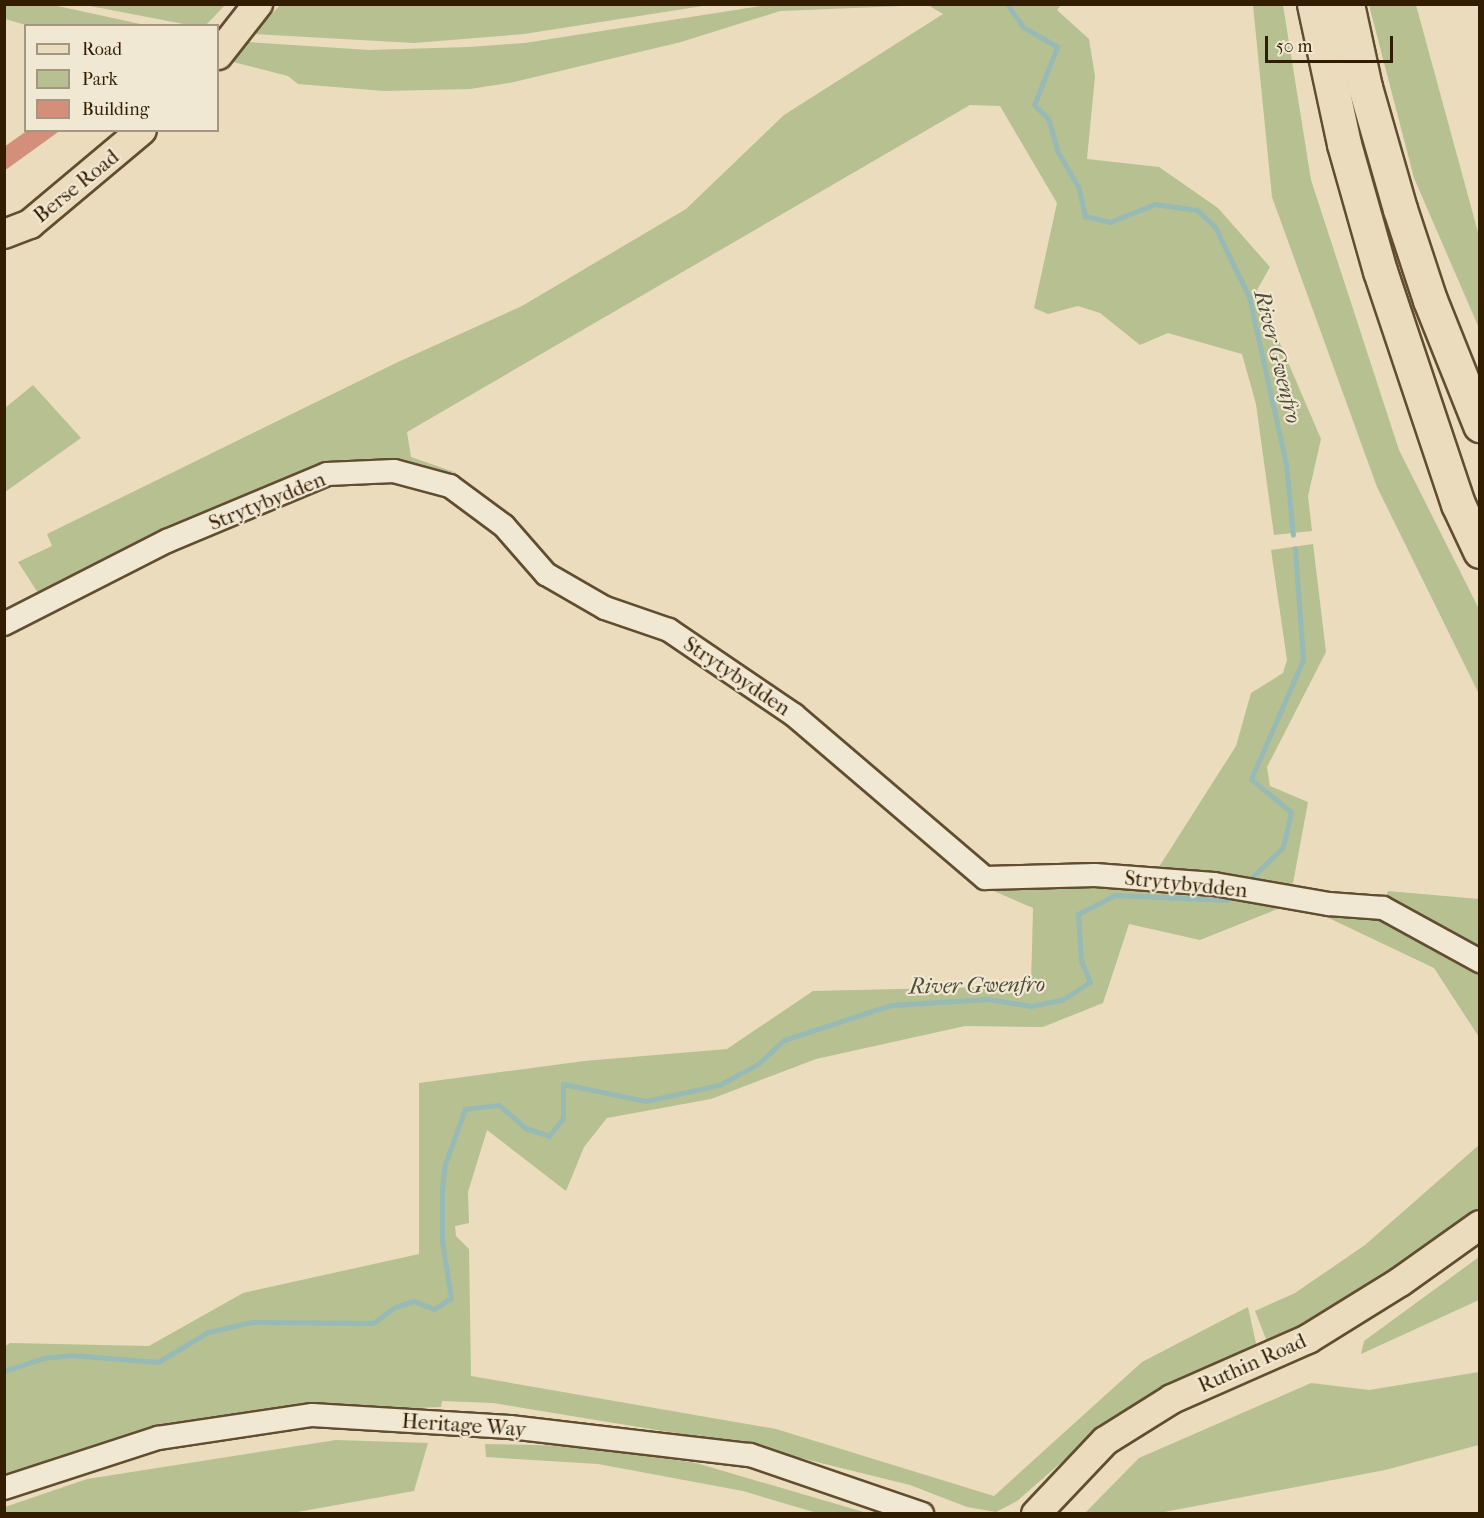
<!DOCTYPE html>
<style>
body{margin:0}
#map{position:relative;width:1484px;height:1518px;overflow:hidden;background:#eadcbc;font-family:"IM FELL French Canon",serif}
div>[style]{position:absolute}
.green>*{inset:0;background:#b6c091}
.stream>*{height:5px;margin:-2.5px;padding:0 2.5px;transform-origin:2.5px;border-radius:2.5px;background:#98bab5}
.building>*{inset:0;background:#d38f7a}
.roads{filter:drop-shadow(2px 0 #614d2f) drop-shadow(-2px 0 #614d2f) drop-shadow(0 2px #614d2f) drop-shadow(0 -2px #614d2f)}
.minor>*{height:22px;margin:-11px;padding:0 11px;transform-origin:11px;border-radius:11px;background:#f1e8d3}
.major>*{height:28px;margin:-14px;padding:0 14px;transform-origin:14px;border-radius:14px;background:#eadcbc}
.highway>*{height:33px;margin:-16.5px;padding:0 16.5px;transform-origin:16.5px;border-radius:16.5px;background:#eadcbc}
span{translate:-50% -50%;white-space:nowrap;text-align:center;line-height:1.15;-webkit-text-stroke:4.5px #f1e8d3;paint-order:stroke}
.street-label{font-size:21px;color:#331d00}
.water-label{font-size:22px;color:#514c36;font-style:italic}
.frame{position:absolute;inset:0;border:6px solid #331d00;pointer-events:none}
.legend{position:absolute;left:24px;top:24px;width:195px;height:108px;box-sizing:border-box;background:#f1e8d3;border:2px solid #a5977f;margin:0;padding:8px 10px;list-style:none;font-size:18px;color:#331d00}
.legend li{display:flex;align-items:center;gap:12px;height:30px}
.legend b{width:30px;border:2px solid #a5977f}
.scale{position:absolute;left:1265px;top:36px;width:128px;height:27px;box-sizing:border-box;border:3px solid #331d00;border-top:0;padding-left:8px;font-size:18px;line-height:21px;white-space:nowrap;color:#331d00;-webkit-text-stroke:4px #f1e8d3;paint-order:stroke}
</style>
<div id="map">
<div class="green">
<div style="clip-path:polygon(4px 5px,53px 5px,145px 25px,26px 25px,5px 19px)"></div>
<div style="clip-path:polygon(85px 5px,225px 4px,225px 5px,206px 25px,194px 26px)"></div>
<div style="clip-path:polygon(280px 5px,280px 4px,709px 5px,524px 34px,414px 43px,254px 34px)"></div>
<div style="clip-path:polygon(767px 5px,1061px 5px,1057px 10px,1089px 39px,1095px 76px,1087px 159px,1159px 167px,1218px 208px,1270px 267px,1257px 290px,1321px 439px,1308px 496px,1312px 531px,1274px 535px,1256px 404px,1242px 354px,1168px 333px,1140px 345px,1100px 313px,1078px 306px,1048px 314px,1034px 308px,1057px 203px,1000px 106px,970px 105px,407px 432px,411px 457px,457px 473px,408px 466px,309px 468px,285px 486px,40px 596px,18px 562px,52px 546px,47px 534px,398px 362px,522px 306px,686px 209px,784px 115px,943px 14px,928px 5px,780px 11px,681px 42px,514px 82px,470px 89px,384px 91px,298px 84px,288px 76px,229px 61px,247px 42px,369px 50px,469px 47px,525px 43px)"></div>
<div style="clip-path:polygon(1253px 5px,1283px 5px,1311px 180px,1399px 450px,1479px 609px,1479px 694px,1377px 487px,1272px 197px)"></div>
<div style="clip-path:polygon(1369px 5px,1416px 5px,1479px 236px,1479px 328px,1414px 178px)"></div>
<div style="clip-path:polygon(33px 385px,81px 438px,5px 492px,5px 408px)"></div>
<div style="clip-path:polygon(1313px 544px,1326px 652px,1267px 767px,1270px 786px,1308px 802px,1293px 883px,1281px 889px,1380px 917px,1479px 972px,1479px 1037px,1434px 968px,1295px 902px,1200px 940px,1129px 924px,1103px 1003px,1043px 1027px,965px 1026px,816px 1059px,711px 1099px,607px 1118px,584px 1147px,566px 1191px,487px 1130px,468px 1192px,469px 1223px,455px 1226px,456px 1236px,469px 1249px,471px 1376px,776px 1429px,994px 1496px,1142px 1362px,1248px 1307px,1257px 1348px,1117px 1414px,1017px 1501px,996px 1512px,967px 1507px,910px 1485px,748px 1445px,493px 1403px,442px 1401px,441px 1407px,311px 1412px,5px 1477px,4px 1347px,10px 1343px,149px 1346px,243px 1293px,419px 1254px,419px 1083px,584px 1061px,727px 1049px,813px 991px,1031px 986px,1033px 908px,989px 889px,1170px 884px,1192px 895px,1219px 893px,1224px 874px,1159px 867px,1236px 746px,1251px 693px,1283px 673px,1287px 660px,1271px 550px)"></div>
<div style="clip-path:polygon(1388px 891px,1479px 899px,1479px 952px,1385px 902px)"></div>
<div style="clip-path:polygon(1479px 1145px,1479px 1208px,1418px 1253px,1268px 1344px,1255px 1311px,1295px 1293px,1365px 1245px)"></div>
<div style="clip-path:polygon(1479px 1257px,1479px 1300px,1361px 1354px,1364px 1341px)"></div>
<div style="clip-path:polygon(1479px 1372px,1479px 1445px,1385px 1470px,1159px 1513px,1085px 1513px,1139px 1458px,1311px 1383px,1369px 1390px)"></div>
<div style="clip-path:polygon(336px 1440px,428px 1443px,414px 1491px,292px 1513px,5px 1513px,5px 1507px,87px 1479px)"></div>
<div style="clip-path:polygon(485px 1444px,584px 1446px,696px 1463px,867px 1513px,817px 1513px,743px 1491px,598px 1464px,486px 1457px)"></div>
</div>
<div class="stream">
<div style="left:1007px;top:4px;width:28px;rotate:55deg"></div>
<div style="left:1023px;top:27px;width:39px;rotate:30deg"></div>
<div style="left:1057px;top:47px;width:62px;rotate:111.6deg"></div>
<div style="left:1034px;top:105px;width:19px;rotate:43deg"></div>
<div style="left:1048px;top:118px;width:35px;rotate:74deg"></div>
<div style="left:1058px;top:152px;width:39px;rotate:60deg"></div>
<div style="left:1078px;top:186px;width:31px;rotate:77deg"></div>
<div style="left:1085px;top:216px;width:26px;rotate:13deg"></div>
<div style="left:1110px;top:222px;width:48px;rotate:-21.8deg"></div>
<div style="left:1155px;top:204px;width:42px;rotate:8.1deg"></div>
<div style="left:1197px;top:210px;width:25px;rotate:43deg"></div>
<div style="left:1215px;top:227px;width:78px;rotate:64.1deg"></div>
<div style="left:1249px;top:297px;width:171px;rotate:77.5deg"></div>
<div style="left:1286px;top:464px;width:71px;rotate:84.4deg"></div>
<div style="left:1246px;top:883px;width:52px;rotate:-44.2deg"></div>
<div style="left:1283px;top:847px;width:36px;rotate:-77deg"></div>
<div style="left:1291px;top:812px;width:52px;rotate:-140.5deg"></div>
<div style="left:1251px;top:779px;width:130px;rotate:-66.4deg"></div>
<div style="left:1303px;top:660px;width:112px;rotate:-94.1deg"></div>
<div style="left:4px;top:1371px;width:41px;rotate:-18.4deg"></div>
<div style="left:43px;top:1358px;width:27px;rotate:-6deg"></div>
<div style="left:70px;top:1355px;width:88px;rotate:4.5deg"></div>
<div style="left:158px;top:1362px;width:58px;rotate:-31deg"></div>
<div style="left:208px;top:1332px;width:45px;rotate:-12.8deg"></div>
<div style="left:252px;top:1322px;width:121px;rotate:0.5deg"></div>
<div style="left:373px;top:1323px;width:27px;rotate:-36deg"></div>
<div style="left:395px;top:1307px;width:20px;rotate:-18deg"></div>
<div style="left:414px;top:1301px;width:22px;rotate:22deg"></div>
<div style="left:434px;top:1309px;width:20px;rotate:-33deg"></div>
<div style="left:451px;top:1298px;width:58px;rotate:-99deg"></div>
<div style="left:442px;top:1241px;width:53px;rotate:-90deg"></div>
<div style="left:442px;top:1188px;width:24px;rotate:-83deg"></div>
<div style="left:445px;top:1164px;width:59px;rotate:-70deg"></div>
<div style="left:465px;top:1109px;width:34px;rotate:-7deg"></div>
<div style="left:499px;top:1105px;width:35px;rotate:41deg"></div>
<div style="left:525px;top:1128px;width:25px;rotate:18deg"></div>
<div style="left:549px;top:1136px;width:23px;rotate:-52deg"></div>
<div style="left:563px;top:1118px;width:34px;rotate:-90deg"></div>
<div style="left:563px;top:1084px;width:85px;rotate:11.6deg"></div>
<div style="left:646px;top:1101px;width:75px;rotate:-12.4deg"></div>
<div style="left:719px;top:1085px;width:44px;rotate:-28.3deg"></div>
<div style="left:758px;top:1064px;width:35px;rotate:-43deg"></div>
<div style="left:784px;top:1040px;width:113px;rotate:-18.1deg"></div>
<div style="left:891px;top:1005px;width:98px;rotate:-3.5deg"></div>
<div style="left:989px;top:999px;width:42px;rotate:9.7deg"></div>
<div style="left:1030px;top:1006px;width:33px;rotate:-11deg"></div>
<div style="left:1062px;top:1000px;width:33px;rotate:-33deg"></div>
<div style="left:1090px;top:982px;width:23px;rotate:-113deg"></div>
<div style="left:1081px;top:961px;width:47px;rotate:-93.7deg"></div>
<div style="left:1078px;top:914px;width:42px;rotate:-27.2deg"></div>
<div style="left:1115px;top:895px;width:112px;rotate:2.6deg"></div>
<div style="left:1227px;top:900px;width:10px;rotate:-45deg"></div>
</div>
<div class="building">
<div style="clip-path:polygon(28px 130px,61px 130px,4px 171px,4px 147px)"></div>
</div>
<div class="roads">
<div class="minor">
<div style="left:4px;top:624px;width:183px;rotate:-27deg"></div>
<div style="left:167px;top:541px;width:173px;rotate:-22.7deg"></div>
<div style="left:327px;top:474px;width:67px;rotate:-2.6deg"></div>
<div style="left:394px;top:471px;width:58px;rotate:15deg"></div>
<div style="left:450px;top:486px;width:67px;rotate:36.5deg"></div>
<div style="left:504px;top:526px;width:64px;rotate:48.8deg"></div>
<div style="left:546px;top:574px;width:68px;rotate:30deg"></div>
<div style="left:605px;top:608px;width:68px;rotate:19deg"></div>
<div style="left:669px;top:630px;width:151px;rotate:34.2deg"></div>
<div style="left:794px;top:715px;width:251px;rotate:40.5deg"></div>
<div style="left:985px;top:878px;width:110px;rotate:-1.6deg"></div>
<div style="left:1095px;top:875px;width:119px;rotate:4.3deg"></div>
<div style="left:1214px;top:884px;width:117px;rotate:9.9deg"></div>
<div style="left:1329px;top:904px;width:54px;rotate:4.2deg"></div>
<div style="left:1383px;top:908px;width:111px;rotate:28.7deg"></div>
<div style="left:4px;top:1488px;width:162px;rotate:-18deg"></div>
<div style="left:158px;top:1438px;width:156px;rotate:-8.5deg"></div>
<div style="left:312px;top:1415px;width:198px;rotate:3.5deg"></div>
<div style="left:510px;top:1427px;width:242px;rotate:6.7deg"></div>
<div style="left:750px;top:1455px;width:182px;rotate:18.9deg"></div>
</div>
<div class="major">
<div style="left:218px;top:55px;width:65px;rotate:-51.9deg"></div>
<div style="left:4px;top:234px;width:28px;rotate:-21deg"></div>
<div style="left:30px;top:224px;width:146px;rotate:-40deg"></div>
<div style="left:1036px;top:1514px;width:100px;rotate:-46.6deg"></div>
<div style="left:1105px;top:1441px;width:79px;rotate:-32.1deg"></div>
<div style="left:1172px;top:1399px;width:149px;rotate:-23.8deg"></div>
<div style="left:1308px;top:1339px;width:108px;rotate:-31.8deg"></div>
<div style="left:1400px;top:1282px;width:98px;rotate:-35.5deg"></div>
</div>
<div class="highway">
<div style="left:1314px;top:4px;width:143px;rotate:77.9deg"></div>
<div style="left:1344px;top:144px;width:132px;rotate:74.2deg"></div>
<div style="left:1380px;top:271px;width:246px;rotate:71.5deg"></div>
<div style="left:1458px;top:504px;width:52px;rotate:64.9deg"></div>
<div style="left:1347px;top:4px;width:85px;rotate:77.8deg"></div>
<div style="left:1365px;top:87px;width:127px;rotate:74deg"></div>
<div style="left:1400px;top:209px;width:96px;rotate:71.8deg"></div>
<div style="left:1430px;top:300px;width:135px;rotate:68.2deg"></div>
</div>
</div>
<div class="street-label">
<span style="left:76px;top:186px;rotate:-39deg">Berse Road</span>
<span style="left:267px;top:501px;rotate:-22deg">Strytybydden</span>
<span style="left:737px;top:676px;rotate:34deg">Strytybydden</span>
<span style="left:1186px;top:884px;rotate:6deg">Strytybydden</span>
<span style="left:1252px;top:1363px;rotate:-24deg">Ruthin Road</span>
<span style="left:464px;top:1425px;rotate:4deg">Heritage Way</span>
</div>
<div class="water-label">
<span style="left:1277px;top:357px;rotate:76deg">River Gwenfro</span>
<span style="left:977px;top:986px;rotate:-1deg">River Gwenfro</span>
</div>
<div class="frame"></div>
<ul class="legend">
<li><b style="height:8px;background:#eadcbc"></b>Road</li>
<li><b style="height:16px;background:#b6c091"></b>Park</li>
<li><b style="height:16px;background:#d38f7a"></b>Building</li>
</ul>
<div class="scale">50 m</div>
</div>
